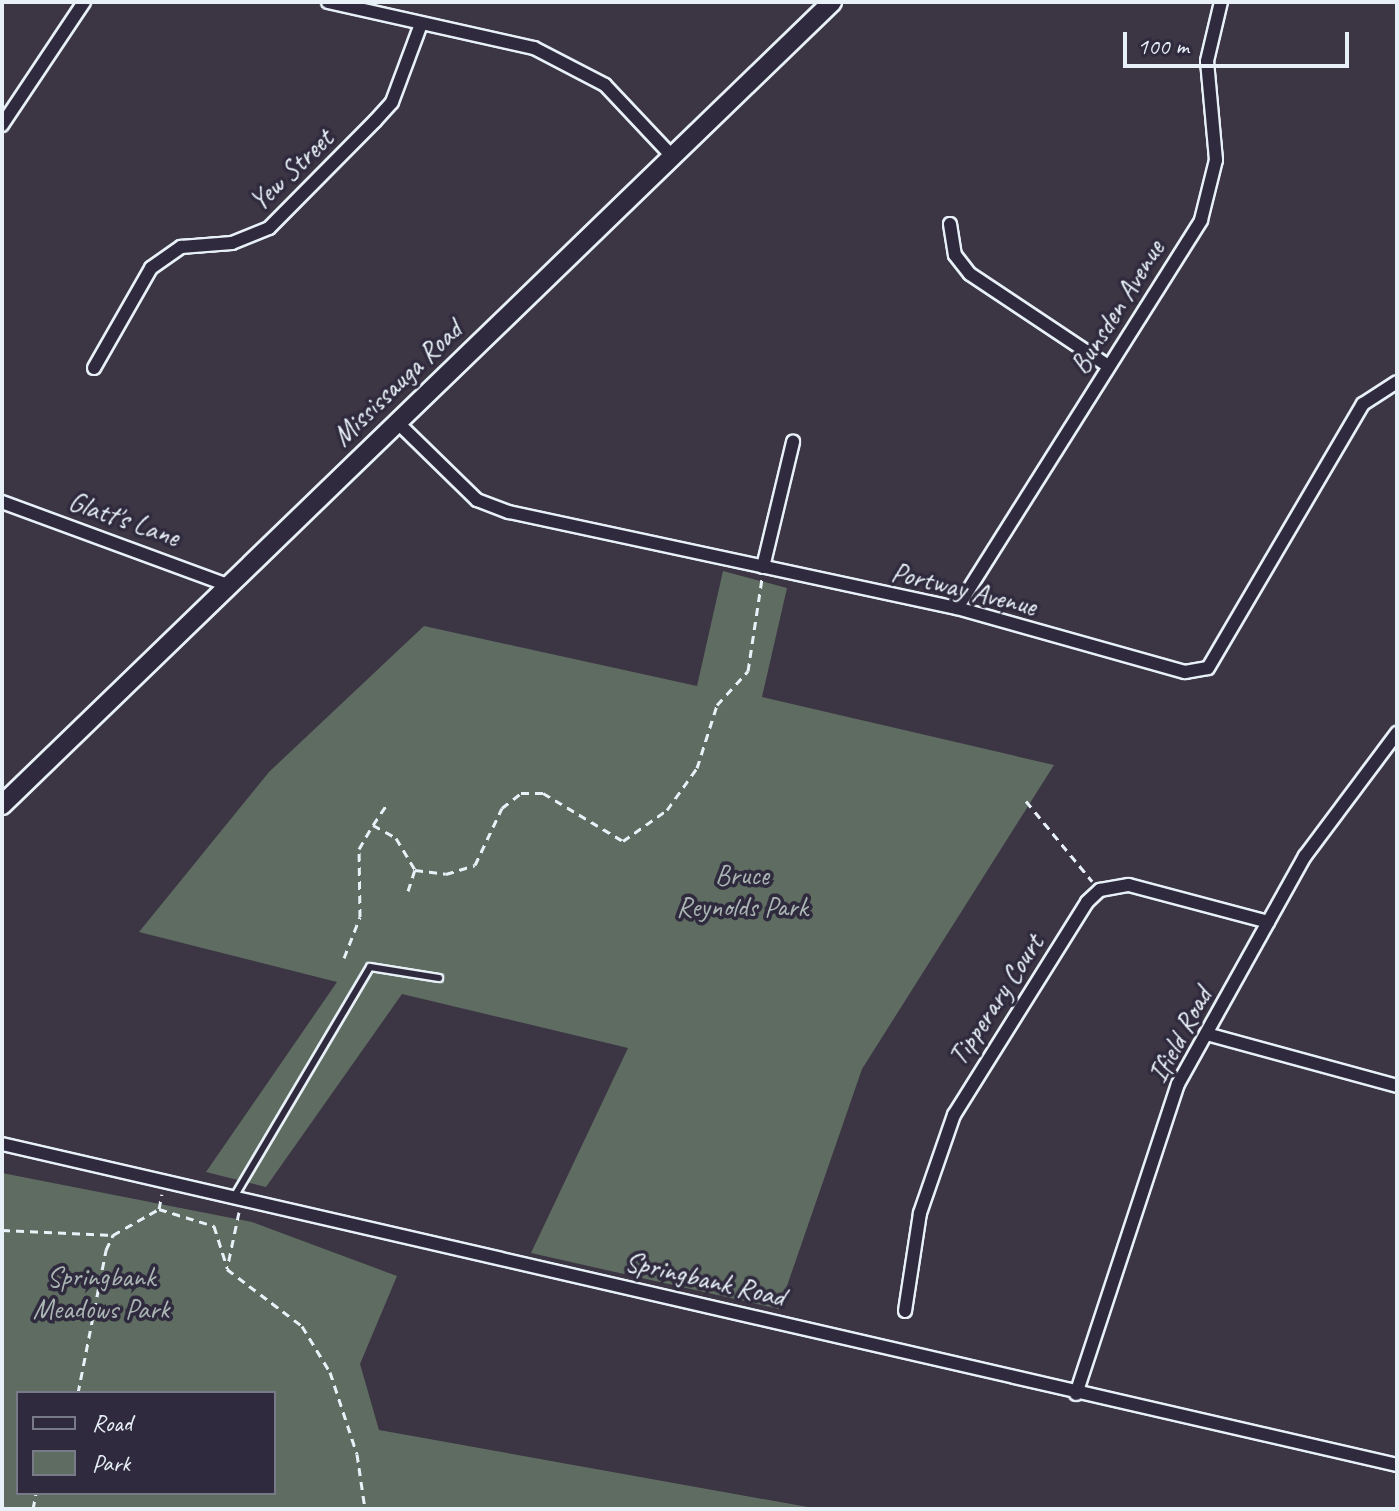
<!DOCTYPE html>
<style>
body{margin:0}
#map{position:relative;width:1399px;height:1511px;overflow:hidden;background:#3c3544;font-family:Caveat,sans-serif}
div>[style]{position:absolute}
.green>*{inset:0;background:#5f6c61}
.path>*{height:3px;margin-top:-1.5px;transform-origin:0;background:repeating-linear-gradient(90deg,#e8f1f8 0 8px,transparent 0 14px)}
.roads{filter:drop-shadow(2px 0 #e8f1f8) drop-shadow(-2px 0 #e8f1f8) drop-shadow(0 2px #e8f1f8) drop-shadow(0 -2px #e8f1f8)}
.service>*{height:6px;margin:-3px;padding:0 3px;transform-origin:3px;border-radius:3px;background:#2f2a3d}
.minor>*{height:12px;margin:-6px;padding:0 6px;transform-origin:6px;border-radius:6px;background:#2f2a3d}
.secondary>*{height:18px;margin:-9px;padding:0 9px;transform-origin:9px;border-radius:9px;background:#2f2a3d}
span{translate:-50% -50%;white-space:nowrap;text-align:center;line-height:1.15;-webkit-text-stroke:7px #2f2a3d;paint-order:stroke}
.street-label{font-size:28px;color:#e8f1f8}
.park-label{font-size:28px;color:#aab5b4}
.frame{position:absolute;inset:0;border:4px solid #e8f1f8;pointer-events:none}
.legend{position:absolute;left:16px;top:1391px;width:260px;height:104px;box-sizing:border-box;background:#2f2a3d;border:2px solid #797a88;margin:0;padding:10px 14px;list-style:none;font-size:24px;color:#e8f1f8}
.legend li{display:flex;align-items:center;gap:16px;height:40px}
.legend b{width:40px;border:2px solid #797a88}
.scale{position:absolute;left:1123px;top:32px;width:226px;height:36px;box-sizing:border-box;border:4px solid #e8f1f8;border-top:0;padding-left:10px;font-size:24px;line-height:28px;white-space:nowrap;color:#e8f1f8;-webkit-text-stroke:6px #2f2a3d;paint-order:stroke}
</style>
<div id="map">
<div class="green">
<div style="clip-path:polygon(723px 571px,787px 588px,762px 697px,1054px 765px,862px 1069px,779px 1309px,531px 1253px,628px 1048px,402px 994px,266px 1187px,206px 1172px,337px 982px,139px 932px,269px 772px,424px 626px,697px 686px)"></div>
<div style="clip-path:polygon(evenodd,2px 1173px,252px 1222px,397px 1276px,360px 1364px,379px 1430px,819px 1509px,2px 1509px,2px 1173px,274px 1393px,274px 1493px,18px 1493px,18px 1393px,274px 1393px)"></div>
</div>
<div class="path">
<div style="left:1026px;top:801px;width:104px;rotate:50.5deg"></div>
<div style="left:373px;top:825px;width:23px;rotate:-56deg"></div>
<div style="left:408px;top:891px;width:22px;rotate:-72deg"></div>
<div style="left:415px;top:870px;width:31px;rotate:7deg"></div>
<div style="left:446px;top:874px;width:30px;rotate:-17deg"></div>
<div style="left:475px;top:865px;width:63px;rotate:-64.7deg"></div>
<div style="left:502px;top:808px;width:24px;rotate:-38deg"></div>
<div style="left:521px;top:793px;width:22px"></div>
<div style="left:543px;top:793px;width:93px;rotate:31deg"></div>
<div style="left:623px;top:841px;width:54px;rotate:-35.2deg"></div>
<div style="left:667px;top:810px;width:52px;rotate:-54.5deg"></div>
<div style="left:697px;top:768px;width:66px;rotate:-72.4deg"></div>
<div style="left:717px;top:705px;width:46px;rotate:-47.6deg"></div>
<div style="left:748px;top:671px;width:94px;rotate:-81.4deg"></div>
<div style="left:344px;top:958px;width:44px;rotate:-68.7deg"></div>
<div style="left:360px;top:917px;width:68px;rotate:-90.8deg"></div>
<div style="left:359px;top:849px;width:28px;rotate:-60deg"></div>
<div style="left:373px;top:825px;width:26px;rotate:29deg"></div>
<div style="left:396px;top:838px;width:37px;rotate:59deg"></div>
<div style="left:159px;top:1209px;width:58px;rotate:17.2deg"></div>
<div style="left:214px;top:1226px;width:43px;rotate:72.4deg"></div>
<div style="left:239px;top:1212px;width:58px;rotate:101.9deg"></div>
<div style="left:227px;top:1269px;width:94px;rotate:37.2deg"></div>
<div style="left:302px;top:1326px;width:54px;rotate:58.7deg"></div>
<div style="left:330px;top:1372px;width:86px;rotate:71.8deg"></div>
<div style="left:357px;top:1454px;width:56px;rotate:81.7deg"></div>
<div style="left:2px;top:1230px;width:111px;rotate:2.6deg"></div>
<div style="left:78px;top:1393px;width:146px;rotate:-78.9deg"></div>
<div style="left:106px;top:1250px;width:17px;rotate:-65deg"></div>
<div style="left:113px;top:1235px;width:53px;rotate:-29.5deg"></div>
<div style="left:159px;top:1209px;width:15px;rotate:-79deg"></div>
<div style="left:33px;top:1509px;width:16px;rotate:-79deg"></div>
</div>
<div class="roads">
<div class="service">
<div style="left:234px;top:1197px;width:267px;rotate:-59.4deg"></div>
<div style="left:370px;top:967px;width:70px;rotate:9.1deg"></div>
</div>
<div class="minor">
<div style="left:328px;top:2px;width:211px;rotate:12.6deg"></div>
<div style="left:534px;top:48px;width:80px;rotate:27.5deg"></div>
<div style="left:605px;top:85px;width:98px;rotate:46.7deg"></div>
<div style="left:2px;top:125px;width:148px;rotate:-56.3deg"></div>
<div style="left:950px;top:224px;width:31px;rotate:81deg"></div>
<div style="left:955px;top:255px;width:24px;rotate:52deg"></div>
<div style="left:970px;top:274px;width:166px;rotate:33.7deg"></div>
<div style="left:94px;top:368px;width:115px;rotate:-60.3deg"></div>
<div style="left:151px;top:268px;width:37px;rotate:-35deg"></div>
<div style="left:181px;top:247px;width:51px;rotate:-4.5deg"></div>
<div style="left:232px;top:243px;width:40px;rotate:-22deg"></div>
<div style="left:269px;top:228px;width:151px;rotate:-45.3deg"></div>
<div style="left:375px;top:121px;width:25px;rotate:-48deg"></div>
<div style="left:392px;top:102px;width:83px;rotate:-69.6deg"></div>
<div style="left:397px;top:422px;width:112px;rotate:44.3deg"></div>
<div style="left:477px;top:500px;width:34px;rotate:21deg"></div>
<div style="left:509px;top:512px;width:458px;rotate:12.1deg"></div>
<div style="left:957px;top:608px;width:237px;rotate:15.7deg"></div>
<div style="left:1185px;top:672px;width:23px;rotate:-10deg"></div>
<div style="left:1208px;top:668px;width:306px;rotate:-59.6deg"></div>
<div style="left:1363px;top:404px;width:40px;rotate:-32.9deg"></div>
<div style="left:2px;top:502px;width:241px;rotate:20.2deg"></div>
<div style="left:763px;top:567px;width:129px;rotate:-76.5deg"></div>
<div style="left:957px;top:608px;width:458px;rotate:-57.8deg"></div>
<div style="left:1201px;top:220px;width:62px;rotate:-76deg"></div>
<div style="left:1216px;top:160px;width:99px;rotate:-95.2deg"></div>
<div style="left:1207px;top:61px;width:61px;rotate:-76.7deg"></div>
<div style="left:1207px;top:1034px;width:197px;rotate:15.3deg"></div>
<div style="left:2px;top:1144px;width:1431px;rotate:12.96deg"></div>
<div style="left:905px;top:1311px;width:99px;rotate:-81.3deg"></div>
<div style="left:920px;top:1213px;width:104px;rotate:-70.9deg"></div>
<div style="left:954px;top:1115px;width:251px;rotate:-58deg"></div>
<div style="left:1087px;top:902px;width:18px;rotate:-43deg"></div>
<div style="left:1100px;top:890px;width:29px;rotate:-10deg"></div>
<div style="left:1129px;top:885px;width:144px;rotate:14.9deg"></div>
<div style="left:1076px;top:1394px;width:326px;rotate:-71.8deg"></div>
<div style="left:1178px;top:1084px;width:261px;rotate:-60.9deg"></div>
<div style="left:1305px;top:856px;width:154px;rotate:-53.2deg"></div>
</div>
<div class="secondary">
<div style="left:2px;top:805px;width:1155px;rotate:-44.05deg"></div>
</div>
</div>
<div class="street-label">
<span style="left:291px;top:170px;rotate:-44deg">Yew Street</span>
<span style="left:1117px;top:307px;rotate:-58deg">Bunsden Avenue</span>
<span style="left:397px;top:383px;rotate:-44deg">Mississauga Road</span>
<span style="left:124px;top:519px;rotate:19deg">Glatt's Lane</span>
<span style="left:964px;top:589px;rotate:14deg">Portway Avenue</span>
<span style="left:996px;top:1000px;rotate:-57deg">Tipperary Court</span>
<span style="left:1180px;top:1035px;rotate:-62deg">Ifield Road</span>
<span style="left:705px;top:1279px;rotate:13deg">Springbank Road</span>
</div>
<div class="park-label">
<span style="left:742px;top:891px">Bruce<br>Reynolds Park</span>
<span style="left:101px;top:1293px">Springbank<br>Meadows Park</span>
</div>
<div class="frame"></div>
<ul class="legend">
<li><b style="height:10px;background:#2f2a3d"></b>Road</li>
<li><b style="height:22px;background:#5f6c61"></b>Park</li>
</ul>
<div class="scale">100 m</div>
</div>
